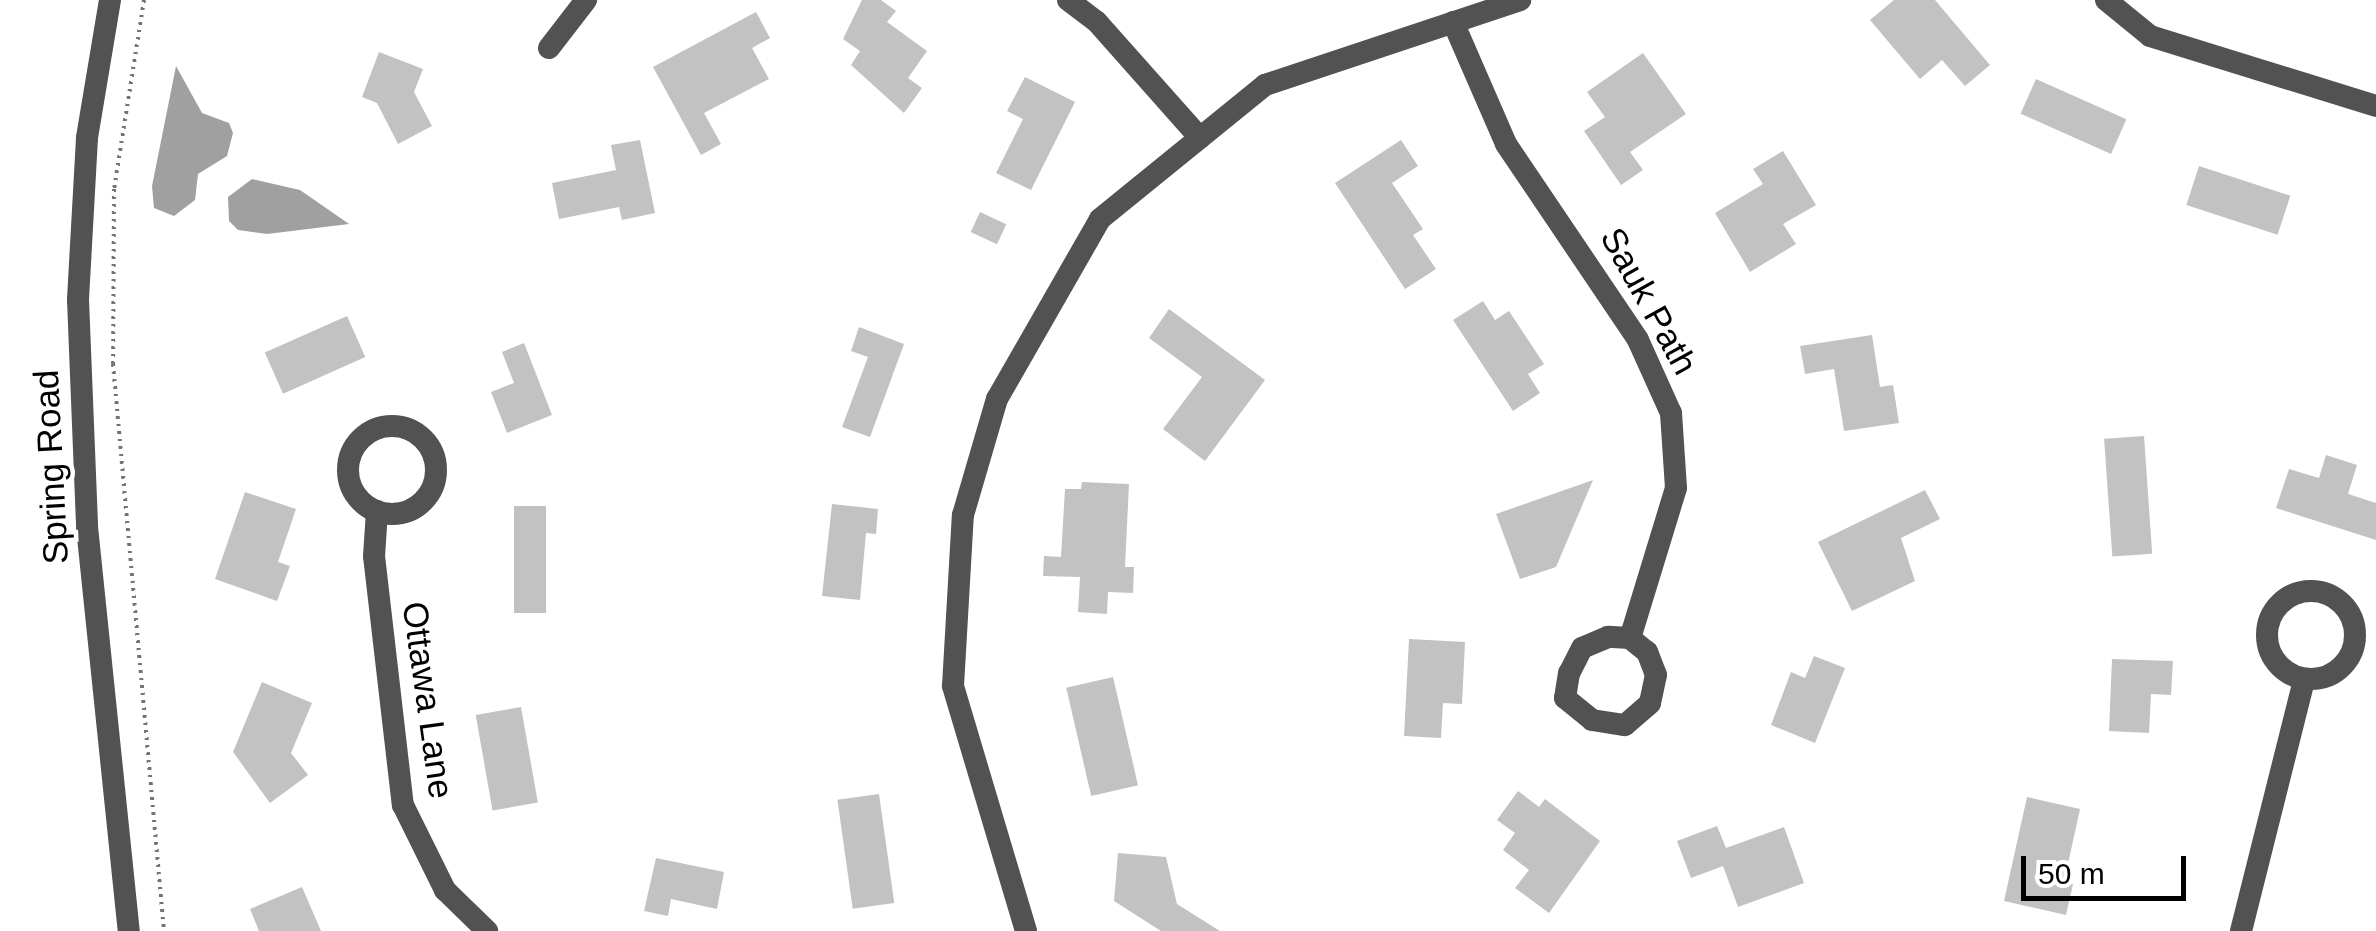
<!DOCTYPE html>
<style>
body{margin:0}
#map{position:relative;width:2376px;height:931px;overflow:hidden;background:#fff;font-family:Arial,sans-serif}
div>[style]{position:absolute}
.water>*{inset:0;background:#a0a0a0}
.building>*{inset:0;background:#c2c2c2;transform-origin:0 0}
.path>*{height:4px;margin-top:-2px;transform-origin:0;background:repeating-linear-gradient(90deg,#747474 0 2.5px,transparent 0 7.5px)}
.minor>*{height:22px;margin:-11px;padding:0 11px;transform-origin:11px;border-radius:11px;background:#525252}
.minor>.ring{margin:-11px;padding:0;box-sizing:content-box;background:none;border:22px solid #525252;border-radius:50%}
span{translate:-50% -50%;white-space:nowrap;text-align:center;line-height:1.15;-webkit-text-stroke:9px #fff;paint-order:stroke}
.street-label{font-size:35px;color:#000}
.scale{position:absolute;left:2021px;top:856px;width:165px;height:45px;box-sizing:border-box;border:5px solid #000;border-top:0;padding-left:12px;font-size:30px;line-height:35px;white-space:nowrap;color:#000;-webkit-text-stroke:8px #fff;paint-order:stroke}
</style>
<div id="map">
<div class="water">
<div style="clip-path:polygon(176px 66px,202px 113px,229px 123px,233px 133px,227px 156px,198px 174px,195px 200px,174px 216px,154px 208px,152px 186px)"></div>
<div style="clip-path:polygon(252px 179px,300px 190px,349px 224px,267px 234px,238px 230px,229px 221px,228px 197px)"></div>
</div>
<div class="building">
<div style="clip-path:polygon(862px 0,881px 0,896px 11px,887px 22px,927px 51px,908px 78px,922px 88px,904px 113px,851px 65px,860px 51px,843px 39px)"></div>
<div style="clip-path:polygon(1894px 0,1935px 0,1990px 65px,1965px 86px,1942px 60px,1920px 79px,1870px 20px)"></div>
<div style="clip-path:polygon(756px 12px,770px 38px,752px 48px,769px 79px,704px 113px,721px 144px,701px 155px,653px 67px)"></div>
<div style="clip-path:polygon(379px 52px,423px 69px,414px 92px,432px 126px,398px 144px,377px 103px,362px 97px)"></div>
<div style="clip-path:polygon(1643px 53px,1686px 114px,1630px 152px,1643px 170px,1621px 185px,1584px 131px,1605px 117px,1587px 92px)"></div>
<div style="clip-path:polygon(1025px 77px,1075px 102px,1031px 190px,996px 173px,1023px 119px,1007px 111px)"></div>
<div style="left:2036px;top:79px;width:99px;height:38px;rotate:24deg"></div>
<div style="clip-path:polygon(640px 140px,655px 213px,622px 220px,619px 207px,559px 219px,552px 183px,616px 170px,611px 145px)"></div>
<div style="clip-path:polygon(1401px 140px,1418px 166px,1392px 183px,1423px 229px,1413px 235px,1436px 269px,1405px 289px,1335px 183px)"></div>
<div style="clip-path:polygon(1783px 151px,1816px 205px,1783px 224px,1796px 244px,1750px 272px,1715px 213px,1763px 184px,1753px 169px)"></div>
<div style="left:2199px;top:166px;width:96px;height:41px;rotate:18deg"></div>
<div style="left:980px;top:212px;width:29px;height:22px;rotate:25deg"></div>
<div style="clip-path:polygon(1483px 301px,1495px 320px,1509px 311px,1544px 364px,1528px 374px,1540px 393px,1513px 411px,1453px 320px)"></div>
<div style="clip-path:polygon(1169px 309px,1265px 380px,1205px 461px,1163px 429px,1202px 377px,1149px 338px)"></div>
<div style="left:347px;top:316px;width:45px;height:90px;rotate:66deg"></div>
<div style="clip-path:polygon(859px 327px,904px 344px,870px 437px,842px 427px,868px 357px,851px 351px)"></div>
<div style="clip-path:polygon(1872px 335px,1880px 387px,1893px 385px,1899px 423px,1844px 431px,1834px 369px,1805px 374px,1800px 346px)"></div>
<div style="clip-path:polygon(524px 343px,552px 415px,507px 433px,491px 392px,514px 383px,502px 352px)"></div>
<div style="left:2144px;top:436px;width:118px;height:40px;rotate:86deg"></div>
<div style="clip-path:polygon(2326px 455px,2357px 465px,2348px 494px,2376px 503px,2376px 540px,2276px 508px,2289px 469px,2319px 478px)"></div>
<div style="clip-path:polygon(1593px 480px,1556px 567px,1520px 579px,1496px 514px)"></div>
<div style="clip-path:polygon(1082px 482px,1129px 484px,1125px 567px,1134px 567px,1133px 593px,1108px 592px,1107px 614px,1078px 612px,1080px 577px,1043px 576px,1044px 556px,1061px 557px,1065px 489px,1081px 489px)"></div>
<div style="clip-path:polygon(1925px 490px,1940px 519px,1901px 538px,1915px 581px,1852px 611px,1818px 542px)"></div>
<div style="clip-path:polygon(245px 492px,296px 509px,278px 562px,290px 566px,277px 601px,215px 579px)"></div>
<div style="clip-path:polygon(832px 504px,878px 509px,876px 534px,866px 533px,860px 600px,822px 596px)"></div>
<div style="left:514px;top:506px;width:32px;height:107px"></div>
<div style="clip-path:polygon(1409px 639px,1465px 642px,1462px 704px,1443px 703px,1441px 738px,1404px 736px)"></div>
<div style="clip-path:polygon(1814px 656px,1845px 668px,1815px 743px,1771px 725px,1791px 672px,1805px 678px)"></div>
<div style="clip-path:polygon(2112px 659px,2173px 661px,2171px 695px,2151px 694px,2149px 733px,2109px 731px)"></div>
<div style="left:1113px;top:677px;width:111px;height:48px;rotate:77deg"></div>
<div style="clip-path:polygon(262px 682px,312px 703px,291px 753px,308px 775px,270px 803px,233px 752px)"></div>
<div style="left:521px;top:707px;width:97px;height:46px;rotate:80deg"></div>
<div style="clip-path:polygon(1518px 791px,1539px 807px,1545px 799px,1600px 841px,1549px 913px,1515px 888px,1529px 870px,1503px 850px,1515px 833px,1497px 820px)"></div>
<div style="left:879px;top:794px;width:110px;height:42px;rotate:82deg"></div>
<div style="clip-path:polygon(2027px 797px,2080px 809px,2064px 882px,2073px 884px,2066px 915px,2004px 901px)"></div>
<div style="clip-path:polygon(1717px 826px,1726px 848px,1784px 827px,1804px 883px,1738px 907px,1723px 866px,1691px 878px,1677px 841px)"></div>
<div style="clip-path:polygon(1118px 853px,1166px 857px,1177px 904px,1220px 931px,1161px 931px,1114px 901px)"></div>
<div style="clip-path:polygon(656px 858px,724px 872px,717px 909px,671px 899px,668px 916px,644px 911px)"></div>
<div style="clip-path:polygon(302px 887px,321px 931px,259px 931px,250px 909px)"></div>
</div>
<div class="path">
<div style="left:144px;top:0;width:191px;rotate:99deg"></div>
<div style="left:114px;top:189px;width:175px;rotate:90.3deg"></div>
<div style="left:113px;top:364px;width:569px;rotate:84.86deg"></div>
</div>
<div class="minor">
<div style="left:110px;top:0;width:140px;rotate:99.5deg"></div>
<div style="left:87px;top:138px;width:162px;rotate:93.2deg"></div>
<div style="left:78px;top:300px;width:227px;rotate:87.7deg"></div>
<div style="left:87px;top:527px;width:406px;rotate:84.1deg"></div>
<div style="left:1068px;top:0;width:36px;rotate:37deg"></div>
<div style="left:1097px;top:22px;width:155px;rotate:48.4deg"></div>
<div style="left:2106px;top:0;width:57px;rotate:39.3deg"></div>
<div style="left:2150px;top:36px;width:237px;rotate:17.2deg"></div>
<div style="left:1453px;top:22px;width:133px;rotate:66.5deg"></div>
<div style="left:1506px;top:144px;width:236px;rotate:56deg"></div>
<div style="left:1638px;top:340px;width:80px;rotate:65.7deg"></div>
<div style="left:1671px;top:413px;width:75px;rotate:86.2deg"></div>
<div style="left:1676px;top:488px;width:157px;rotate:107deg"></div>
<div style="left:1630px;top:638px;width:22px;rotate:-177deg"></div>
<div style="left:1608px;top:637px;width:28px;rotate:157deg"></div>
<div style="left:1582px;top:648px;width:28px;rotate:117deg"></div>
<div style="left:1569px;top:673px;width:25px;rotate:99deg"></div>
<div style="left:1565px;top:698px;width:35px;rotate:39deg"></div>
<div style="left:1592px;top:720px;width:33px;rotate:9deg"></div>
<div style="left:1625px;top:725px;width:33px;rotate:-41deg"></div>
<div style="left:1650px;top:703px;width:29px;rotate:-78deg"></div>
<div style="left:1656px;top:675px;width:25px;rotate:-111deg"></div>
<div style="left:1647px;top:652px;width:22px;rotate:-141deg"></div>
<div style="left:549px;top:48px;width:61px;rotate:-52.4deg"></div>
<div class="ring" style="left:348px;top:426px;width:66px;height:66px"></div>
<div style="left:377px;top:511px;width:45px;rotate:93.8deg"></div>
<div style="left:374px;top:556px;width:251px;rotate:83.4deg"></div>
<div style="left:403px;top:805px;width:95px;rotate:63.7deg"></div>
<div style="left:445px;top:890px;width:59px;rotate:44.3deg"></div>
<div class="ring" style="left:2267px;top:591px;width:66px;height:66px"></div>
<div style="left:1026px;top:931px;width:256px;rotate:-106.6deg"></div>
<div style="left:953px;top:686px;width:171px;rotate:-86.7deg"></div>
<div style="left:963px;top:515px;width:121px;rotate:-73.7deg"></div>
<div style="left:997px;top:399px;width:207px;rotate:-60.2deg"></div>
<div style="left:1100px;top:219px;width:213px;rotate:-39.1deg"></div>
<div style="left:1265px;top:85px;width:269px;rotate:-18.4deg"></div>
<div style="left:2241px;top:931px;width:259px;rotate:-75.9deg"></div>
</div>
<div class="street-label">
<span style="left:1649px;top:301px;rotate:61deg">Sauk Path</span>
<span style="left:51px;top:467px;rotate:-93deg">Spring Road</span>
<span style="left:428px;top:700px;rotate:82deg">Ottawa Lane</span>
</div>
<div class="scale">50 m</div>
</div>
